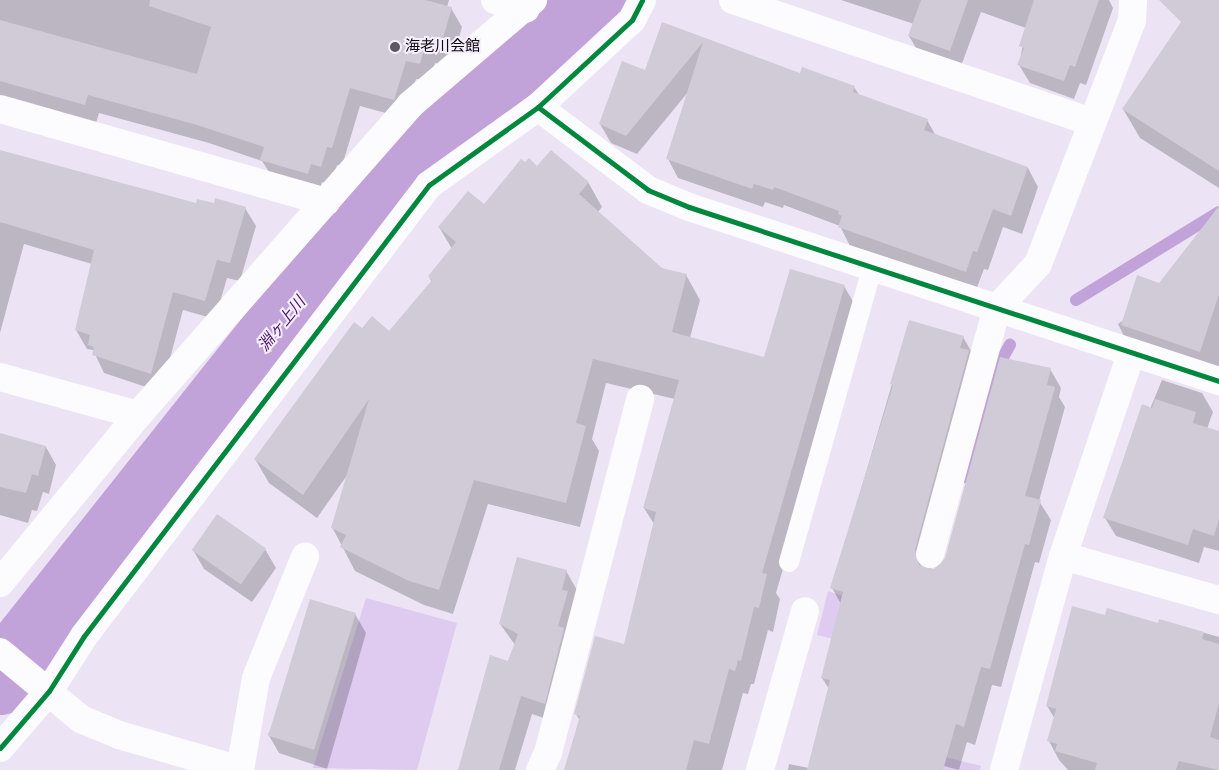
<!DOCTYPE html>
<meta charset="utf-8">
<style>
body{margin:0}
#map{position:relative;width:1219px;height:770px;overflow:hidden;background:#ece4f4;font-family:"DM Sans","Noto Sans JP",sans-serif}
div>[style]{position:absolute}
.green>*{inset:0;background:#decbef}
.shadow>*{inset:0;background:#0003}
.stream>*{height:12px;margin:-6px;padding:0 6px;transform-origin:6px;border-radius:6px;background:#c1a2d9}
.river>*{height:71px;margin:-35.5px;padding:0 35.5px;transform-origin:35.5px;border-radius:35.5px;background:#c1a2d9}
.building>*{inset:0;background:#d1cad7;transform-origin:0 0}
.lane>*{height:20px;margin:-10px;padding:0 10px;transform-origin:10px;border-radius:10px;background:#fcfbfd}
.street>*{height:28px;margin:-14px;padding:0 14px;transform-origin:14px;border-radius:14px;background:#fcfbfd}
.secondary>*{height:28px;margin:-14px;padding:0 14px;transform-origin:14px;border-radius:14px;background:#fcfbfd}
.cycleway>*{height:5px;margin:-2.5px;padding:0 2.5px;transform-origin:2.5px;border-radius:2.5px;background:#00873e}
.dots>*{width:14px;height:14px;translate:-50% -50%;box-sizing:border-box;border:2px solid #f5effb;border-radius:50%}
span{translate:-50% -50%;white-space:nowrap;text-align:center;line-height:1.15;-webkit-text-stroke:4px #f5effb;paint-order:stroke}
.poi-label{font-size:15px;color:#0f0913}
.left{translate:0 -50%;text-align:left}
.water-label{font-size:16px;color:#4b146b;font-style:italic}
</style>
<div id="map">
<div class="green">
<div style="clip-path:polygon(828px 591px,911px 619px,901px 655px,817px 635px)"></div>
<div style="clip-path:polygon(366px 598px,457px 623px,417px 770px,313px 768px)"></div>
<div style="clip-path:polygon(897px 745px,981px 766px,980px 770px,890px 770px)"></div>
</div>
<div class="shadow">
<div style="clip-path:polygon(0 0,449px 0,447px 7px,451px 8px,462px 27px,451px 67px,435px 63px,430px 82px,416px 79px,404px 118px,360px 106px,342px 166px,337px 165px,332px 185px,322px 182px,319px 192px,273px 178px,262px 161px,209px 143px,99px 113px,96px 123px,0 96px)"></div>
<div style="clip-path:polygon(841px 0,1109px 0,1113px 8px,1086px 85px,1080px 83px,1074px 99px,1030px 83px,1019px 65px,1026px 28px,981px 12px,960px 69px,920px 55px,909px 36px,914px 24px)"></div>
<div style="clip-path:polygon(663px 23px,801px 74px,854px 87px,860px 96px,927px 120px,936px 136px,1028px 168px,1038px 187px,1022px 234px,1003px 227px,988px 270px,984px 269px,976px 290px,850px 246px,840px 226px,784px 205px,783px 208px,765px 202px,763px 207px,678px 178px,668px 159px,689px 91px,637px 154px,611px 143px,600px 124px,646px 71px)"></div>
<div style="clip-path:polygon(1219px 30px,1219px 188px,1140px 138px,1123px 109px)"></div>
<div style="clip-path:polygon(0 151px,197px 204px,245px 208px,256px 226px,240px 281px,227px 278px,215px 319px,183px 310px,161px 392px,104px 373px,93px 350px,87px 349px,76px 330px,92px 264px,24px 244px,0 333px)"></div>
<div style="clip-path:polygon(538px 168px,588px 182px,602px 207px,598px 212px,662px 269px,686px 275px,700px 300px,690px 338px,765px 359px,844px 286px,858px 310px,776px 593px,780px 599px,773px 632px,768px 630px,754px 684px,751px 684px,748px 694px,743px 693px,722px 770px,565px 770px,580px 721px,576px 714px,625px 646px,654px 524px,644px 508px,675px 399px,606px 383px,592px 439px,599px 451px,580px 527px,488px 504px,453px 614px,424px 605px,355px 571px,332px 527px,348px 474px,317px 518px,269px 483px,255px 459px,362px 330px,389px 332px,432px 282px,429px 277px,452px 249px,439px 227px,484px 206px)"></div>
<div style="clip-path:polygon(1219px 248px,1219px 379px,1131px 350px,1118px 324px)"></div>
<div style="clip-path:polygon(963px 337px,974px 356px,925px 570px,935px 570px,946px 559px,1050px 369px,1061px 388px,1059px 397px,1065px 407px,1039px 501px,1051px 520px,1039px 563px,1035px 562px,1001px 687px,992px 685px,975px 745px,967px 742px,959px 770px,884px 750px,880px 770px,788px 770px,789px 764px,809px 768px,829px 689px,822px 678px,841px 604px,832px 588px,892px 384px)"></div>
<div style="clip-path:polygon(1162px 380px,1202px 393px,1213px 412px,1207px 429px,1219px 432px,1219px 551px,1204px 547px,1199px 563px,1116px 536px,1105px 518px)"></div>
<div style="clip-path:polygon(0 434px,46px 447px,56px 465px,49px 494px,43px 492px,37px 511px,32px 510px,28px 523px,0 515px)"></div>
<div style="clip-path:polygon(265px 549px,276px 568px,252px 602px,204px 569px,193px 550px)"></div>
<div style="clip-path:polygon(566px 571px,577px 590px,555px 722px,532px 714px,515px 770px,459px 770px,515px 645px,500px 624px)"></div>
<div style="clip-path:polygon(355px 614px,366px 633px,327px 769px,279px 753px,268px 734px)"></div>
<div style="clip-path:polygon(1106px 617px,1159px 624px,1160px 620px,1219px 637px,1219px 770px,1068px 770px,1059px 760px,1049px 741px,1055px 719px,1047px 706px)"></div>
</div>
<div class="stream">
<div style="left:1076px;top:300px;width:168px;rotate:-31.6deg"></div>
<div style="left:965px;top:477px;width:111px;rotate:-73.8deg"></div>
<div style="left:996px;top:370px;width:29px;rotate:-61deg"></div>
</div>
<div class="river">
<div style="left:0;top:679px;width:656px;rotate:-51.56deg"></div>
<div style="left:408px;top:165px;width:251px;rotate:-41.1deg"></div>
</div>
<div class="building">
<div style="clip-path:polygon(150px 0,425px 0,452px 7px,440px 49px,425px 45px,420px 64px,406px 61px,394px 100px,350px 88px,332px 148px,327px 147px,321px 167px,311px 164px,308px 174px,260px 160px,264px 147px,197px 125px,88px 95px,85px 105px,0 81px,0 20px,197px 74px,211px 27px,149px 6px)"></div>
<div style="clip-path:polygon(921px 0,968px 0,950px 51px,908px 36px)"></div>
<div style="clip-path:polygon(1034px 0,1099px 0,1075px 67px,1070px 65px,1064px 81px,1017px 65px,1024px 48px,1019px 46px)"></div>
<div style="clip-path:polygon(1159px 0,1219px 0,1219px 171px,1122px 109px,1181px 22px)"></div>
<div style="clip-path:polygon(662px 22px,800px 73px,802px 67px,855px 86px,853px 92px,928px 119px,924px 130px,1028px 167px,1011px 216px,993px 209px,977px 252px,973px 251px,966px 272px,838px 227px,842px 216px,838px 214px,839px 211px,774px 187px,773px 190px,754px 184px,752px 189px,666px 159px,703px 42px,626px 136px,599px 124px,622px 61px,645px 70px)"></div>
<div style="clip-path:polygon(0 150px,196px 203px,197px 199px,214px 203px,215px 198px,246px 207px,230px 263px,217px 260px,205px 301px,173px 292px,151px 374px,92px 355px,94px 347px,88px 345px,90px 335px,75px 330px,94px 250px,0 222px)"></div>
<div style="clip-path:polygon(551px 150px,589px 182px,579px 194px,662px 268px,687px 274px,672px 332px,764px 357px,790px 269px,845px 285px,762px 573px,767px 574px,759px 608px,754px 607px,741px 661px,738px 660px,735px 671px,729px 669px,709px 744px,694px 740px,686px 770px,564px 770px,580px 716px,574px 714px,595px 636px,624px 644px,656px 512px,643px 508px,679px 380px,593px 359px,576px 423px,586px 426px,566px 503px,474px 480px,439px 590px,409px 581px,340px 547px,346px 535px,331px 528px,369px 399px,303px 495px,254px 459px,354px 322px,362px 328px,372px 316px,389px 331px,432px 280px,428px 276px,456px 242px,438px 227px,468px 191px,484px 204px,521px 159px,525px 162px,529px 158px,537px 166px)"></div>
<div style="clip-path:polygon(1219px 206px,1219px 294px,1200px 352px,1121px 325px,1137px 275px,1159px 283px)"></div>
<div style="clip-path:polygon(909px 320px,964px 336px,960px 348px,969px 350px,915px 550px,919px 565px,934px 569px,945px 558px,1000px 357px,1051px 368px,1047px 385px,1055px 387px,1025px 496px,1041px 500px,1029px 545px,1025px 544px,990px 669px,981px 667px,964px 727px,956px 724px,943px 770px,807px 770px,830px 680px,821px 678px,843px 592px,830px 588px,893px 385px,890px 384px)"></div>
<div style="clip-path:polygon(1155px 399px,1196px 412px,1193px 423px,1219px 431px,1219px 519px,1214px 536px,1193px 529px,1188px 545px,1103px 518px,1142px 404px,1152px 408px)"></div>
<div style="clip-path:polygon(0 433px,46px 446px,38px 476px,32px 474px,26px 493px,0 487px)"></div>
<div style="left:217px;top:514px;width:60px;height:44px;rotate:35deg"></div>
<div style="clip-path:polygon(517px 557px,567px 570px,562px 590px,568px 591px,558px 626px,564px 628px,545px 704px,521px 696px,499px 770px,458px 770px,490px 655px,508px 661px,518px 634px,499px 624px)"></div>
<div style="left:310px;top:599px;width:48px;height:143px;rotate:17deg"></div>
<div style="clip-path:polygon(1072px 606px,1105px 615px,1107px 608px,1158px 623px,1159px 619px,1204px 632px,1202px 639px,1219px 644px,1219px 703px,1210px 737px,1219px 740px,1219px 770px,1179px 761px,1176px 770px,1095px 770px,1097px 763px,1055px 751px,1057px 744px,1047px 741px,1056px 709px,1046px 706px)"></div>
</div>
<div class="lane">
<div style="left:789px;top:562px;width:305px;rotate:-74.2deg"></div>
</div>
<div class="street">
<div style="left:495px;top:0;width:32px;rotate:16deg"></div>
<div style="left:733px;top:0;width:378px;rotate:18.8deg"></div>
<div style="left:538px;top:107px;width:138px;rotate:37deg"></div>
<div style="left:648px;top:190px;width:44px;rotate:22.5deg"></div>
<div style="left:689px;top:207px;width:558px;rotate:18.18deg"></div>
<div style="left:0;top:109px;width:339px;rotate:15.9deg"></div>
<div style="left:930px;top:554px;width:255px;rotate:-74.8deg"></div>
<div style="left:997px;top:308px;width:60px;rotate:-47deg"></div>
<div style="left:1038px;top:264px;width:261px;rotate:-68.9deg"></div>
<div style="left:1132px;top:21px;width:21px;rotate:-87deg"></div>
<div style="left:1063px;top:556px;width:162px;rotate:15.8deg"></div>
<div style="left:0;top:583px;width:217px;rotate:-50.6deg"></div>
<div style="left:138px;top:415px;width:412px;rotate:-48.7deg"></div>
<div style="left:410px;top:105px;width:162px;rotate:-40.5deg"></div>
<div style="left:0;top:652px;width:105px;rotate:39.6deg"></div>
<div style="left:81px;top:719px;width:41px;rotate:22.8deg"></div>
<div style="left:119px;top:735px;width:126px;rotate:16.1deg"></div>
<div style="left:0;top:748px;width:75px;rotate:-49.3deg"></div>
<div style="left:49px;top:691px;width:65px;rotate:-57.5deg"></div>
<div style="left:84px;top:636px;width:568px;rotate:-52.59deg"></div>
<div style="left:429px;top:185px;width:134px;rotate:-35.6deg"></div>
<div style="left:538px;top:107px;width:128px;rotate:-42.8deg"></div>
<div style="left:632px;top:20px;width:22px;rotate:-63deg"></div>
<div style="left:240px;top:770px;width:93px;rotate:-80.1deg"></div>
<div style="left:256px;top:678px;width:131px;rotate:-68deg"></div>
<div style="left:540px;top:770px;width:19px;rotate:-65deg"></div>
<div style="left:548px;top:753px;width:366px;rotate:-75.4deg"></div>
<div style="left:760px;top:770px;width:165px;rotate:-74.2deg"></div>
<div style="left:1004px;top:770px;width:222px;rotate:-74.6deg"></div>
<div style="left:1063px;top:556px;width:213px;rotate:-71.4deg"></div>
</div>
<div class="secondary">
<div style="left:0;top:377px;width:143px;rotate:15.4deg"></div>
</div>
<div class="cycleway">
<div style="left:538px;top:107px;width:138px;rotate:37deg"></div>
<div style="left:648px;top:190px;width:44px;rotate:22.5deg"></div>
<div style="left:689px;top:207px;width:558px;rotate:18.18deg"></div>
<div style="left:0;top:748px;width:75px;rotate:-49.3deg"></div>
<div style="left:49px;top:691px;width:65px;rotate:-57.5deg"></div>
<div style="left:84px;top:636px;width:568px;rotate:-52.59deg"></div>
<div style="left:429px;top:185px;width:134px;rotate:-35.6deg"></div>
<div style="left:538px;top:107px;width:128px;rotate:-42.8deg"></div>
<div style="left:632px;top:20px;width:22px;rotate:-63deg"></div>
</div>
<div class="dots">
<div style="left:395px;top:47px;background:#5c5662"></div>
</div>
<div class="poi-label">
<span class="left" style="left:405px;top:47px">海老川会館</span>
</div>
<div class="water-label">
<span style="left:282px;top:324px;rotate:-51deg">淵ヶ上川</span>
</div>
</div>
